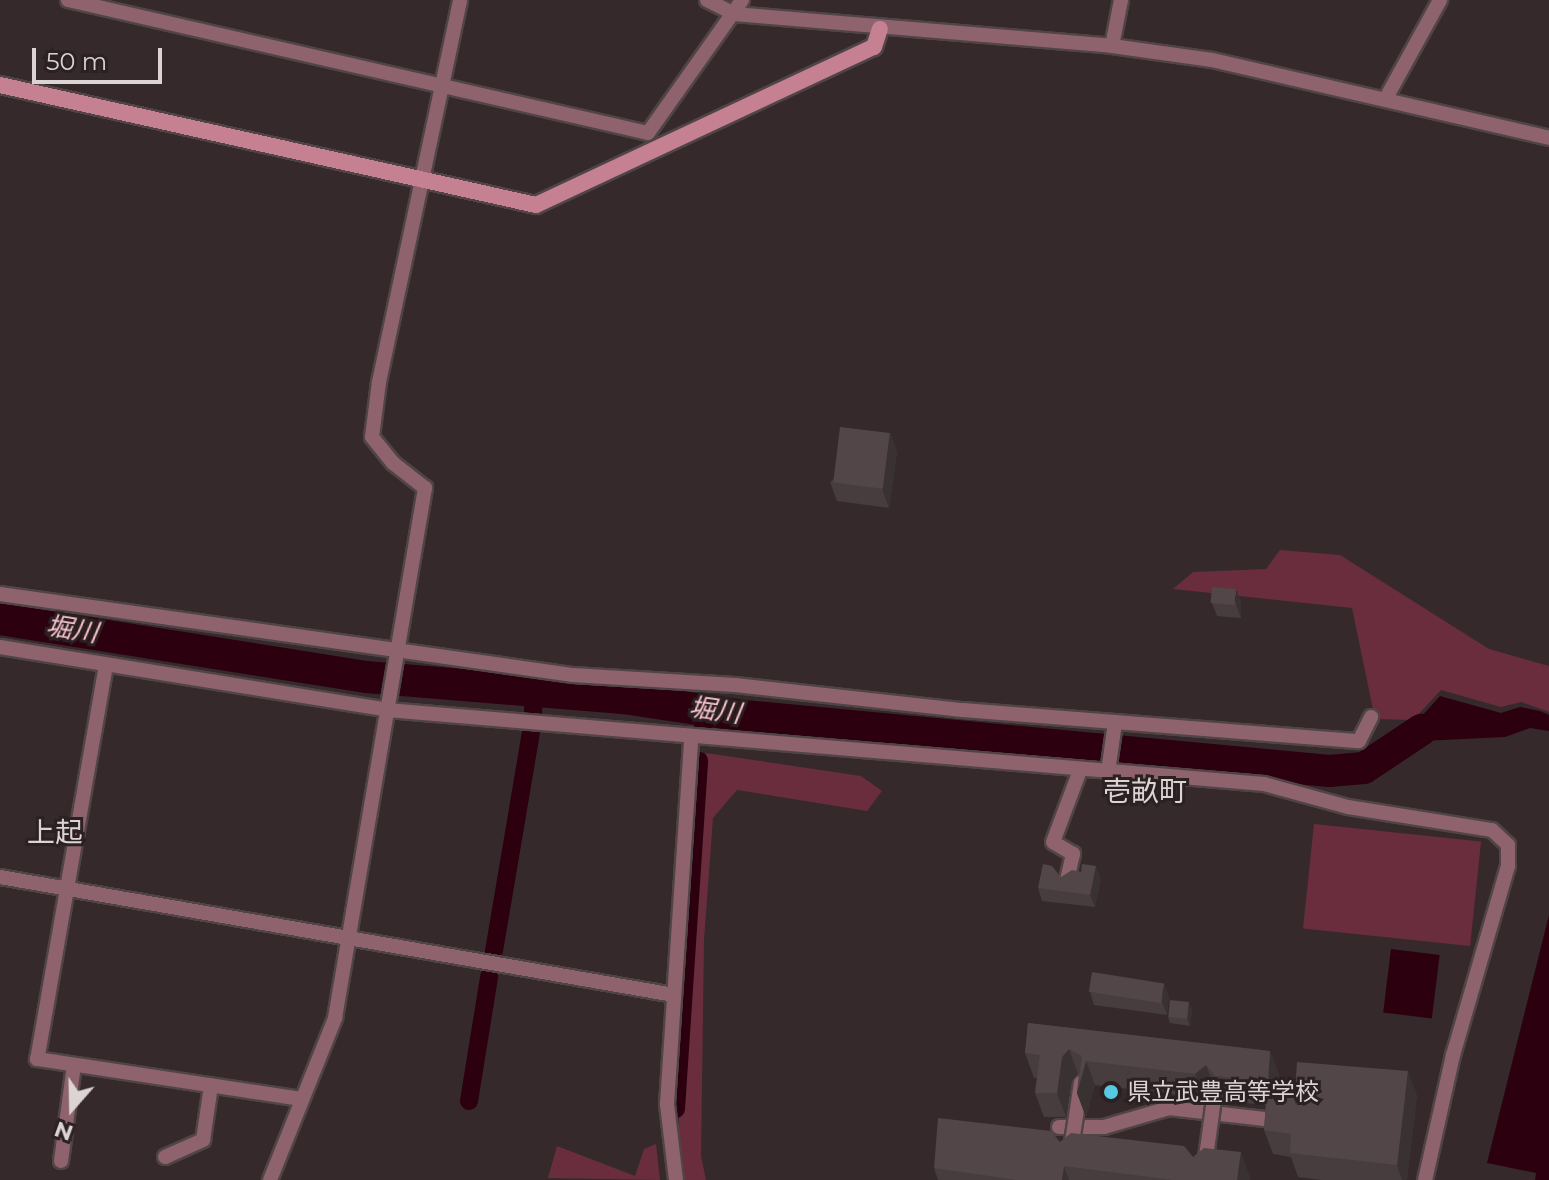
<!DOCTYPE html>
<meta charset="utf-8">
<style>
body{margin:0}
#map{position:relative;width:1549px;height:1180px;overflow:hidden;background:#35292c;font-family:Montserrat,"Noto Sans JP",sans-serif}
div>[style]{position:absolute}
.green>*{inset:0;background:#692d3e;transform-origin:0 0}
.water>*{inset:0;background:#2c000f;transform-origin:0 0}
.canal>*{height:18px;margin:-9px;padding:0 9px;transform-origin:9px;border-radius:9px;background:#2c000f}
.river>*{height:32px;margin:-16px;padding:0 16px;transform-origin:16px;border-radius:16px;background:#2c000f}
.roads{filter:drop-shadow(2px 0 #504447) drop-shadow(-2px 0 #504447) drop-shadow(0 2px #504447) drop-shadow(0 -2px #504447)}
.street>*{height:14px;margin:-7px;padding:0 7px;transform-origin:7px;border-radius:7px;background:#8f636d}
.secondary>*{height:16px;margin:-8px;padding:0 8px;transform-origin:8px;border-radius:8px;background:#c58191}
.bridges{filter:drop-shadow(2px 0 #504447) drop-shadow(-2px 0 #504447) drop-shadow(0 2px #504447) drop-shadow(0 -2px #504447)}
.street-bridge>*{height:14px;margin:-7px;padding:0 7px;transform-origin:7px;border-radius:7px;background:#8f636d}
.wall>*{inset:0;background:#473c3e}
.shaded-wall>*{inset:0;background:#393132}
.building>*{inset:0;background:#524648;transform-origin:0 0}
.dots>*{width:22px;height:22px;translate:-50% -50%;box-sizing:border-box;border:4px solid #2b2022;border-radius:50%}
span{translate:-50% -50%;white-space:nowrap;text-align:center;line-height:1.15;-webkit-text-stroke:6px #2b2022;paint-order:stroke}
.poi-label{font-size:24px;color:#dbd3d4}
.left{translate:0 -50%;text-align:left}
.water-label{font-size:26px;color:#f9c4cf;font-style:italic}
.quarter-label{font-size:28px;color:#dbd3d4}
.north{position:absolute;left:32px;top:1068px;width:80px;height:80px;-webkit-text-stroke:6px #2b2022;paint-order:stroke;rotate:200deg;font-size:22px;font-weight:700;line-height:32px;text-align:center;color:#dbd3d4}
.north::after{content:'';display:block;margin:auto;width:28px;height:36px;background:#dbd3d4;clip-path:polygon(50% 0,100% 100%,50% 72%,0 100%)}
.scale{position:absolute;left:32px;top:48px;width:130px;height:36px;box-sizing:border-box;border:4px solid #dbd3d4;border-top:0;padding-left:10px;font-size:24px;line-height:28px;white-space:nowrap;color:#dbd3d4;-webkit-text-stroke:6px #2b2022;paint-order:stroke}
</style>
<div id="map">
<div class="green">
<div style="clip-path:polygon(1280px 550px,1340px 555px,1489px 649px,1549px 666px,1549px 712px,1521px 702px,1501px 707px,1441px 690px,1413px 720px,1375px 719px,1352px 608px,1173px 589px,1193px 572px,1266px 569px)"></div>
<div style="clip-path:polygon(706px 753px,861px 776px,882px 791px,867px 811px,737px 790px,713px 818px,704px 940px,701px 1156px,706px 1180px,685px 1180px,678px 1160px,680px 1073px,698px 781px)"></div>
<div style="left:1314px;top:824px;width:168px;height:105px;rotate:6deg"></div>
<div style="clip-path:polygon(656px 1144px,660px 1180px,548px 1178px,557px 1146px,635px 1176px,644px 1149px)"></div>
</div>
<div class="water">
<div style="clip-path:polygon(1440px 696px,1501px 713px,1520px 707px,1540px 711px,1549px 715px,1549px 731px,1530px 728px,1505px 737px,1422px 741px,1421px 717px)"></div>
<div style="clip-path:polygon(1549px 915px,1549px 1180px,1535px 1180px,1536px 1173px,1487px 1163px)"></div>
<div style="left:1391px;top:949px;width:49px;height:64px;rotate:7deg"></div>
</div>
<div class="canal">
<div style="left:533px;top:712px;width:19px;rotate:-87deg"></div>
<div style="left:702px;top:732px;width:21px;rotate:-79deg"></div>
<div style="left:494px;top:951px;width:221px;rotate:-80.4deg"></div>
<div style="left:469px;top:1101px;width:126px;rotate:-80.8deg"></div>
<div style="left:676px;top:1109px;width:349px;rotate:-86.2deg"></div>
</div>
<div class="river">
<div style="left:0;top:619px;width:371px;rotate:9deg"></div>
<div style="left:366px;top:677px;width:258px;rotate:4.7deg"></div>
<div style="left:623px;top:698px;width:122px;rotate:8.5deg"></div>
<div style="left:744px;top:716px;width:588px;rotate:5.37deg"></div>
<div style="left:1329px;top:771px;width:35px;rotate:-5deg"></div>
<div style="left:1364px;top:768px;width:69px;rotate:-33.7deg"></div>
</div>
<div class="roads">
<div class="street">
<div style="left:68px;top:0;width:595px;rotate:12.92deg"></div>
<div style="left:648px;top:133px;width:163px;rotate:-54.7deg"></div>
<div style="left:707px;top:0;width:30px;rotate:27deg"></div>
<div style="left:734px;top:14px;width:379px;rotate:4.8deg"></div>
<div style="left:1112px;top:46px;width:101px;rotate:8deg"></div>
<div style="left:1212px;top:60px;width:346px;rotate:13deg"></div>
<div style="left:1112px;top:46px;width:47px;rotate:-78.9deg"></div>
<div style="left:1386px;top:98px;width:112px;rotate:-61.1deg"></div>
<div style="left:0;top:594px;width:579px;rotate:8.05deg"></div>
<div style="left:573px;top:675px;width:162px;rotate:3.5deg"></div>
<div style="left:735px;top:685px;width:229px;rotate:6.3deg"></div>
<div style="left:963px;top:710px;width:397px;rotate:4.5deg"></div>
<div style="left:1359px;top:741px;width:27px;rotate:-63deg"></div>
<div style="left:0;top:647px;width:392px;rotate:9.2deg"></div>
<div style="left:387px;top:710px;width:880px;rotate:4.82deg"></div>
<div style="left:1264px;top:784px;width:87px;rotate:15.3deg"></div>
<div style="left:1348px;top:807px;width:146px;rotate:9.1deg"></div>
<div style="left:1492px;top:830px;width:22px;rotate:43deg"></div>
<div style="left:1508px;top:845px;width:21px;rotate:90deg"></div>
<div style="left:1508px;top:866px;width:197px;rotate:106.2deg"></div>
<div style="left:1453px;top:1055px;width:128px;rotate:102.6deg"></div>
<div style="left:106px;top:665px;width:400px;rotate:99.9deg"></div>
<div style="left:37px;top:1059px;width:267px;rotate:8.6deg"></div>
<div style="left:1108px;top:772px;width:49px;rotate:-81.9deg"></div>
<div style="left:0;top:877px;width:684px;rotate:9.93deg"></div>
<div style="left:1067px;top:880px;width:27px;rotate:-77deg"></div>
<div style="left:1073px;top:854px;width:23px;rotate:-149deg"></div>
<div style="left:1053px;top:842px;width:77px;rotate:-69.4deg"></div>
<div style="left:1059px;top:1127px;width:45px"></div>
<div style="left:1104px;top:1127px;width:68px;rotate:-16.3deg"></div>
<div style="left:1169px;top:1108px;width:96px;rotate:6.6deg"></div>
<div style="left:165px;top:1157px;width:42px;rotate:-24.1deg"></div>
<div style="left:203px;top:1140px;width:55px;rotate:-81.6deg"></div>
<div style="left:61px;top:1161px;width:97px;rotate:-82.3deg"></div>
<div style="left:270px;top:1180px;width:175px;rotate:-68.1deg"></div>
<div style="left:335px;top:1018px;width:538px;rotate:-80.36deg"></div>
<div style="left:425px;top:488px;width:41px;rotate:-142deg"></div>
<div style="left:393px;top:463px;width:33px;rotate:-129deg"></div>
<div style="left:372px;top:437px;width:55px;rotate:-82.7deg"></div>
<div style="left:379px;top:382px;width:390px;rotate:-78deg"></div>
<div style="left:676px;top:1180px;width:77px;rotate:-96.8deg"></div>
<div style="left:667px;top:1104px;width:366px;rotate:-86.2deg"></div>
</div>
<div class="secondary">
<div style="left:0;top:85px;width:549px;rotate:12.62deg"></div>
<div style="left:536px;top:205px;width:373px;rotate:-25.1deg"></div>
<div style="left:874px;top:47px;width:19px;rotate:-72deg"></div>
</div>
</div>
<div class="bridges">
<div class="street-bridge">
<div style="left:1071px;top:1149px;width:67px;rotate:-81.4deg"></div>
<div style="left:1205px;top:1164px;width:66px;rotate:-82.1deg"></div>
</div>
</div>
<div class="wall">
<div style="clip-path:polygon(890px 433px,897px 452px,889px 508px,837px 501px,830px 482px)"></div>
<div style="clip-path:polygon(1241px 601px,1241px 618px,1217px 616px,1212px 603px)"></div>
<div style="clip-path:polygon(1061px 877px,1101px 879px,1095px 907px,1042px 901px,1038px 888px)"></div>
<div style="clip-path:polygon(1090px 992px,1169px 996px,1167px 1015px,1094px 1005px)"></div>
<div style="clip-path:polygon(1192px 1009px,1190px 1026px,1170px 1023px,1168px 1017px)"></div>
<div style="clip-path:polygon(1028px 1023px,1270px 1051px,1279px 1075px,1278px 1088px,1417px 1095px,1407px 1180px,1322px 1180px,1298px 1177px,1291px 1157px,1273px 1154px,1264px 1130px,1266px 1105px,1224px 1101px,1215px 1089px,1204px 1098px,1095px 1085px,1086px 1117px,1077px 1093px,1079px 1074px,1078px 1074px,1071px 1082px,1066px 1117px,1044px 1117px,1035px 1093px,1037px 1078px,1034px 1078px,1025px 1053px)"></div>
<div style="clip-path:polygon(1060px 1142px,1193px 1157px,1250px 1177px,1250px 1180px,938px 1180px,934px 1168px)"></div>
</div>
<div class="shaded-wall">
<div style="clip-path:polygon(890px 433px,897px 452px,889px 508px,882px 489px)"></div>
<div style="clip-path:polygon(1236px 589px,1241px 601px,1241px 618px,1236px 605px)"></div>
<div style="clip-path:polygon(1096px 866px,1101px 879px,1095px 907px,1090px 895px)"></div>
<div style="clip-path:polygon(1164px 983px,1169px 996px,1167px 1015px,1162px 1002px)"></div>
<div style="clip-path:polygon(1189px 1002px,1192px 1009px,1190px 1026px,1187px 1019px)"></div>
<div style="clip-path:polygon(1069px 1049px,1078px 1074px,1071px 1082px,1066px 1117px,1057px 1093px,1062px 1057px)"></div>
<div style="clip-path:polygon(1270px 1051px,1279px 1075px,1276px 1107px,1268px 1082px)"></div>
<div style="clip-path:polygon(1086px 1061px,1095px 1085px,1086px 1117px,1077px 1093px)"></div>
<div style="clip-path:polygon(1206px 1065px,1215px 1089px,1204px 1098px,1195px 1074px)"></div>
<div style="clip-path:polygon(1408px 1071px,1417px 1095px,1407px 1180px,1402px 1180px,1397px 1165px)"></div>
<div style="clip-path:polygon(1241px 1152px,1250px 1177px,1250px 1180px,1237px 1180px)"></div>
<div style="clip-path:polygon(1064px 1166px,1069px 1180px,1062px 1180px)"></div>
</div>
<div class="building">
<div style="left:840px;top:427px;width:50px;height:56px;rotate:7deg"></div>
<div style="left:1212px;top:587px;width:24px;height:16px;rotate:5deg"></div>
<div style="clip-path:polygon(1043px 864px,1052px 866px,1061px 877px,1072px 870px,1081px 872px,1082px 864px,1096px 866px,1090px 895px,1038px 888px)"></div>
<div style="left:1092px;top:972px;width:73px;height:20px;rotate:9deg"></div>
<div style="left:1170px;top:1000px;width:19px;height:17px;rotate:6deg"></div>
<div style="clip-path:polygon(1028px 1023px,1270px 1051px,1268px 1082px,1215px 1076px,1206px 1065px,1195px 1074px,1086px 1061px,1077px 1093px,1082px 1056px,1069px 1049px,1062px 1057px,1057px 1093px,1035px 1093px,1040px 1055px,1025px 1053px)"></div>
<div style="clip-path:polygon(1297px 1062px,1408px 1071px,1397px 1165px,1290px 1153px,1291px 1134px,1264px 1130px,1267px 1088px,1295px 1089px)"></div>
<div style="clip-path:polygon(938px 1118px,1051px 1131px,1060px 1142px,1071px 1133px,1184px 1146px,1193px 1157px,1204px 1148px,1241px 1152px,1237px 1180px,1173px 1180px,1064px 1166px,1062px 1180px,1017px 1180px,934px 1168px)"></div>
</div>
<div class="dots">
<div style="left:1111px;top:1092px;background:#57c9e2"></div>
</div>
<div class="poi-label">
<span class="left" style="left:1127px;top:1092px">県立武豊高等学校</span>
</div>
<div class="water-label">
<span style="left:72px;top:630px;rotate:9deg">堀川</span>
<span style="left:715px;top:711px;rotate:8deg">堀川</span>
</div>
<div class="quarter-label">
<span style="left:1145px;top:791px">壱畝町</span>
<span style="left:55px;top:832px">上起</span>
</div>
<div class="north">N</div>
<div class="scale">50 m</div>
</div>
